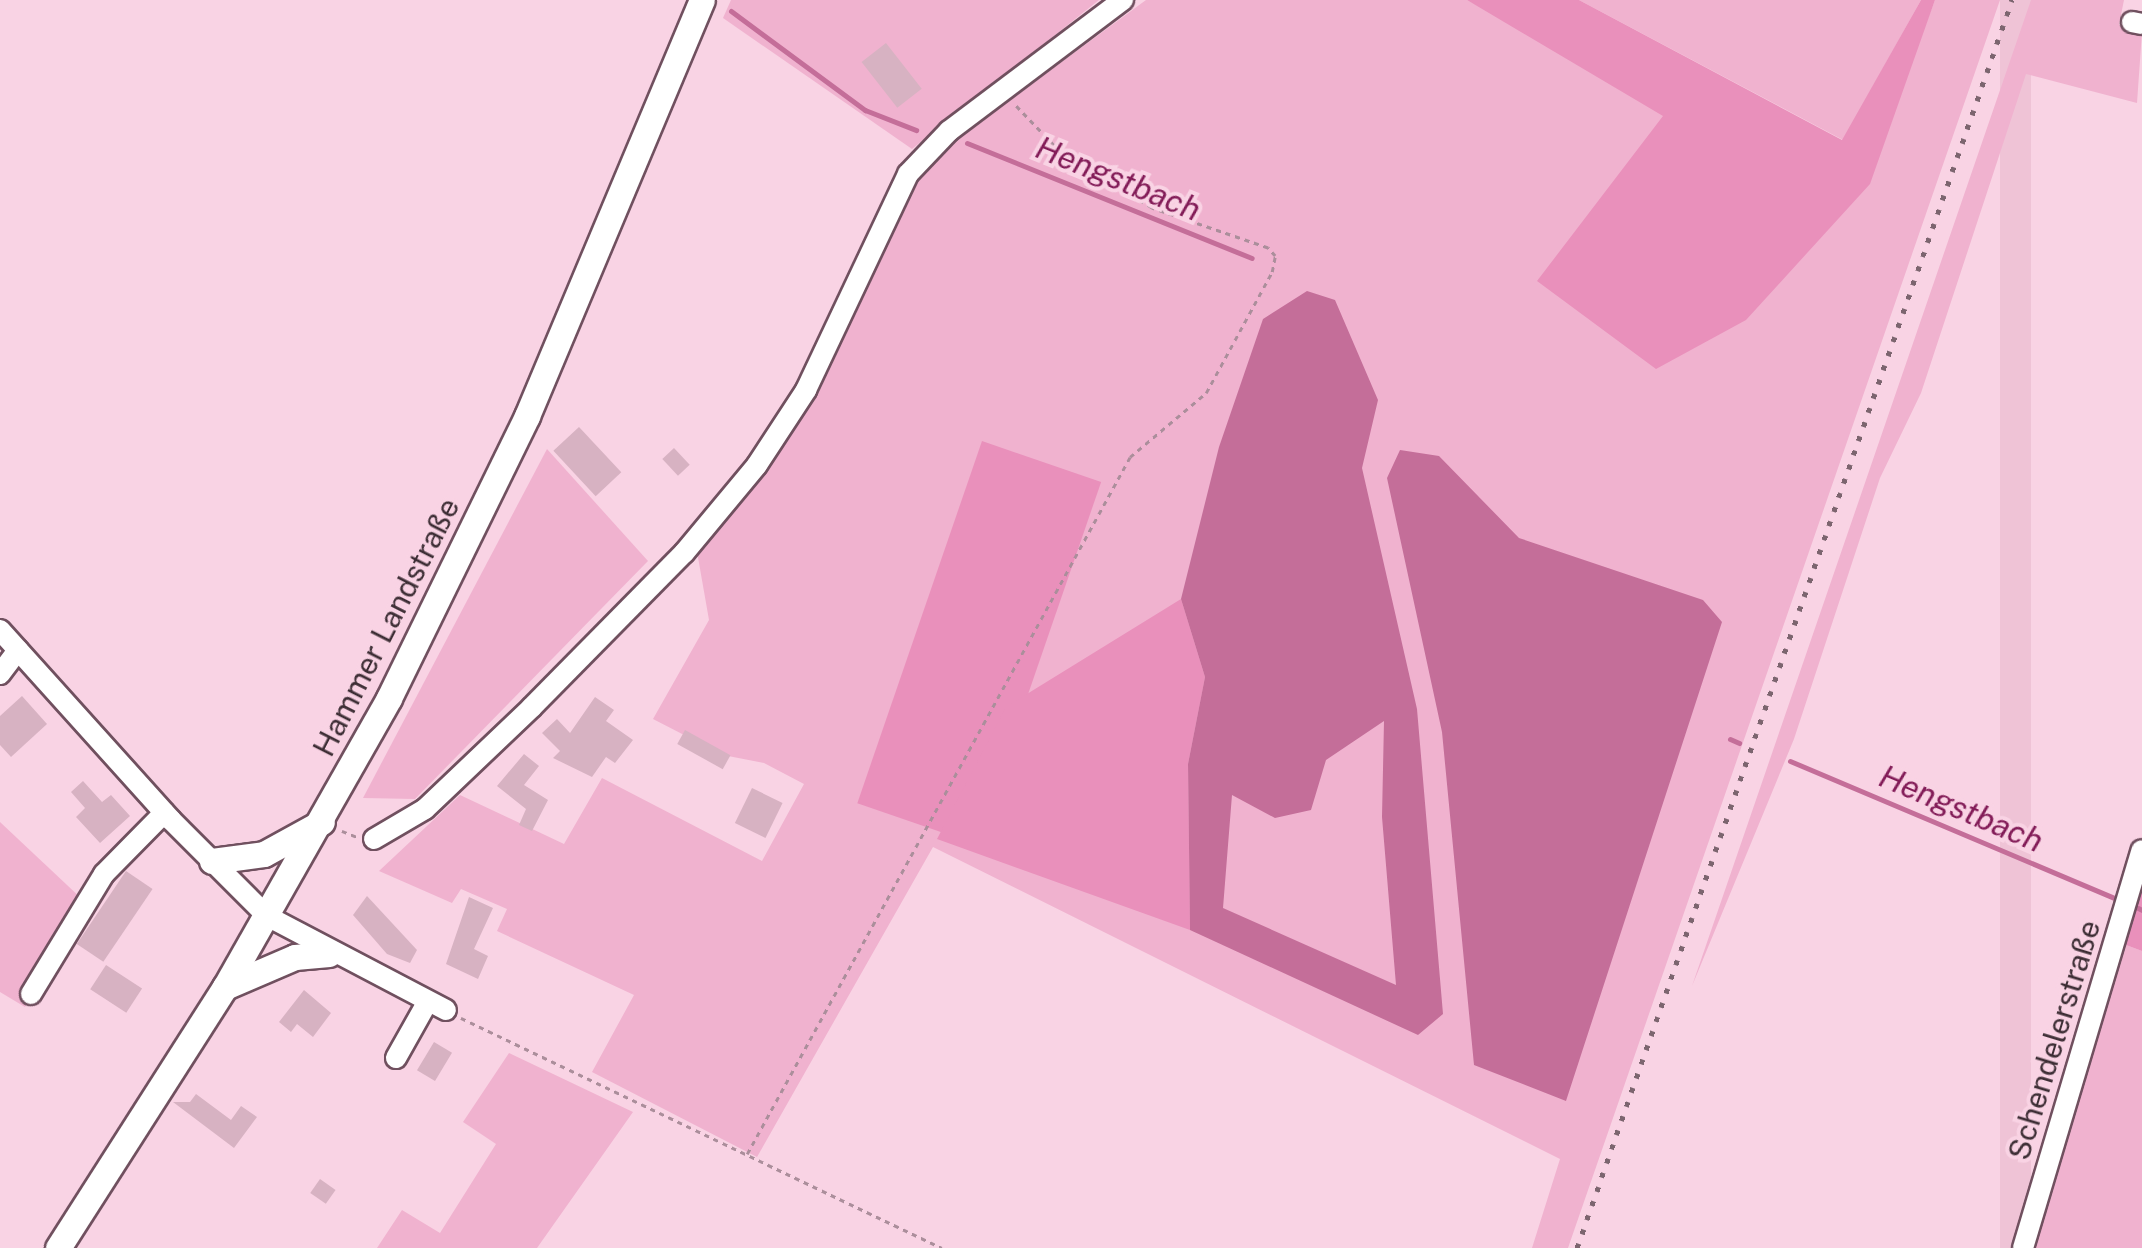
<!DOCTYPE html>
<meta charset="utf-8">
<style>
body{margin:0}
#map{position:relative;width:2142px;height:1248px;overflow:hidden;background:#f9d3e4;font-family:"Public Sans",sans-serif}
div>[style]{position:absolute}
.built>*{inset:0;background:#efc3d6;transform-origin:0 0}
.green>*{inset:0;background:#f0b2cf}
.forest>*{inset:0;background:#e990bb;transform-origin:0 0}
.water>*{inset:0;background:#c46e99}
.stream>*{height:5px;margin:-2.5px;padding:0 2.5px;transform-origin:2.5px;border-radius:2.5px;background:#c46e99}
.building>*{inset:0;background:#d7b2c2;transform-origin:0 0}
.path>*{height:2.5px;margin-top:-1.25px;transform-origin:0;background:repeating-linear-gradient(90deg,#ab8e9b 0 5px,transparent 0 10px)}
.roads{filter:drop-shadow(2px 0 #70505f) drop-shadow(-2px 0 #70505f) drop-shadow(0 2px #70505f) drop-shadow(0 -2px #70505f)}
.minor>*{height:20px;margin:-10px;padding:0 10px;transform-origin:10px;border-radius:10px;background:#fff}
.major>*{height:25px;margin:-12.5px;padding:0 12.5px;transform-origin:12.5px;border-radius:12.5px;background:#fff}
.rail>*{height:5px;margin-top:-2.5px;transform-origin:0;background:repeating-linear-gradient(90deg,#7c656f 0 5px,transparent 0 15px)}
span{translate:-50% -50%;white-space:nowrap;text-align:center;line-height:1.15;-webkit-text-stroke:8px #f9d3e4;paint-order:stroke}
.street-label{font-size:30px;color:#3d2e35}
.water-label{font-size:32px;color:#821b57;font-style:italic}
</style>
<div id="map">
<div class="built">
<div style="left:2000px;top:0;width:31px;height:1321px"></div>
</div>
<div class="green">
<div style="clip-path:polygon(731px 0,1099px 0,912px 149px,723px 18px)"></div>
<div style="clip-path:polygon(1146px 0,1467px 0,1861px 193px,1935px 0,2000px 0,1568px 1248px,1532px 1248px,1560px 1159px,933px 847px,757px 1157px,592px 1072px,634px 995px,497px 931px,507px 909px,461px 889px,452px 903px,379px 871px,460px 795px,564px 844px,602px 778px,762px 861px,804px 784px,764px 763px,723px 755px,653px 719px,709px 620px,696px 546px,729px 509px,900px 206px,942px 150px)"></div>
<div style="clip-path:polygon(1579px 0,1921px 0,1843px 140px)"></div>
<div style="clip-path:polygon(2031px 0,2124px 0,2119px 25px,2142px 32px,2137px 103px,2026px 74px,1921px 393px,1880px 478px,1794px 739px,1692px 986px)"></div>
<div style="clip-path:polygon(547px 449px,648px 561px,415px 799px,363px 798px)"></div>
<div style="clip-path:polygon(0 822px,84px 901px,25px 1007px,0 992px)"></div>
<div style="clip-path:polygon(2118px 942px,2142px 951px,2142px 1248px,2029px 1248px)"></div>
<div style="clip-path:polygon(509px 1053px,633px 1112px,537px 1248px,377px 1248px,402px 1210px,440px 1233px,496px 1144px,463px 1122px)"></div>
</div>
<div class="forest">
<div style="clip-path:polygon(1467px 0,1579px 0,1842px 140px,1921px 0,1935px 0,1870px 184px,1746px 320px,1656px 369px,1537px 281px,1663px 116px)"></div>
<div style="left:982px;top:441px;width:126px;height:383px;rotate:19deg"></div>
<div style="clip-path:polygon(1181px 599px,1205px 677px,1188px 764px,1190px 930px,937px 839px,1006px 707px)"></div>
<div style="clip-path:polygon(2134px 885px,2142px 888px,2142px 951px,2118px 942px)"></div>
</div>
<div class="water">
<div style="clip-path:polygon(evenodd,1307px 291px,1335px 300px,1378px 400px,1362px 468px,1417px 709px,1443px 1014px,1418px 1035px,1190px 930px,1188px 764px,1205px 677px,1181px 599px,1219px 447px,1263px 319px,1307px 291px,1384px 721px,1382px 817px,1396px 985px,1223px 908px,1232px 795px,1275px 818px,1311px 810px,1326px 760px,1384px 721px)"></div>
<div style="clip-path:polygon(1400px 450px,1439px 456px,1519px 538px,1703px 600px,1722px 622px,1566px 1101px,1474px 1065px,1442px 732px,1387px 478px)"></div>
</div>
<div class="stream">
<div style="left:731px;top:11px;width:167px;rotate:36.5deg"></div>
<div style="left:865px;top:110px;width:55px;rotate:21.4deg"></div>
<div style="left:967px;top:143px;width:307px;rotate:22deg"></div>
<div style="left:1730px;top:739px;width:10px;rotate:24deg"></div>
<div style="left:1790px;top:761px;width:353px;rotate:22.9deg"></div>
<div style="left:2138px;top:908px;width:4px;rotate:27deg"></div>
</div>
<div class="building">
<div style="left:886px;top:43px;width:58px;height:31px;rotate:52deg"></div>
<div style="left:579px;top:427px;width:62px;height:35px;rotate:47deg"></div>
<div style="left:674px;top:448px;width:23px;height:16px;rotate:47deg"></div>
<div style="clip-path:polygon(22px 696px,47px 724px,11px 757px,0 745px,0 716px)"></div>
<div style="clip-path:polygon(595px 697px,614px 710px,606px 721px,633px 740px,615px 763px,606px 757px,592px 777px,553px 758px,560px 751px,542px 733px,557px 719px,570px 733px)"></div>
<div style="left:685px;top:730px;width:52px;height:16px;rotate:29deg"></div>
<div style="clip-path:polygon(524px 754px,539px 766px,524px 785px,548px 800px,532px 831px,519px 825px,526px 809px,497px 786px)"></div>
<div style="clip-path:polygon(83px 781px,102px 802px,111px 795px,130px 816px,100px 843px,76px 817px,85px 808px,71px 792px)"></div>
<div style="left:752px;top:788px;width:34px;height:39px;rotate:26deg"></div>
<div style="left:126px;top:871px;width:32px;height:88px;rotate:34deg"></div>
<div style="clip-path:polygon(367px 896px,417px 950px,410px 963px,387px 954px,353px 915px)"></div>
<div style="clip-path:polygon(469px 897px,493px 908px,474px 949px,488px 956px,478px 979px,446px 964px)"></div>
<div style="left:106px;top:965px;width:43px;height:29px;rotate:33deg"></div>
<div style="clip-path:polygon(304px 990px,331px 1013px,313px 1037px,297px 1024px,291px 1032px,279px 1022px)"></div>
<div style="left:434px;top:1042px;width:21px;height:33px;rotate:31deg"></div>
<div style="clip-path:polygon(196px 1094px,231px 1120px,241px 1106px,257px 1117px,234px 1148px,173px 1102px,190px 1102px)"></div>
<div style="left:320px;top:1179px;width:19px;height:17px;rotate:35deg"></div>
</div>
<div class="path">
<div style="left:342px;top:831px;width:16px;rotate:22deg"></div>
<div style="left:461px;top:1018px;width:533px;rotate:25.56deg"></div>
<div style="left:747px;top:1154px;width:795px;rotate:-61.21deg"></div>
<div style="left:1130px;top:457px;width:99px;rotate:-40.1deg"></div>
<div style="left:1206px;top:393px;width:138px;rotate:-61.4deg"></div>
<div style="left:1272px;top:272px;width:16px;rotate:-79deg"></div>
<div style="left:1275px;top:256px;width:11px;rotate:-131deg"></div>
<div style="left:1268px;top:248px;width:123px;rotate:-161deg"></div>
<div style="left:1152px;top:208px;width:106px;rotate:-148.9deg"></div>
<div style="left:1061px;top:153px;width:65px;rotate:-133.8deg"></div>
</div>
<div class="roads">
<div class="minor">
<div style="left:2132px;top:22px;width:10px;rotate:11deg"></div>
<div style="left:0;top:630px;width:256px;rotate:48deg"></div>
<div style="left:171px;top:820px;width:136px;rotate:45deg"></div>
<div style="left:267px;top:916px;width:202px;rotate:27.7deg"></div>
<div style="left:0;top:674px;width:30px;rotate:-53deg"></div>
<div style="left:374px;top:839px;width:59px;rotate:-30.5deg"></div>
<div style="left:425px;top:809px;width:148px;rotate:-43.6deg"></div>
<div style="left:532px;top:707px;width:216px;rotate:-45.4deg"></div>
<div style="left:684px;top:553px;width:114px;rotate:-50.3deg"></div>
<div style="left:757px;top:465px;width:90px;rotate:-56.8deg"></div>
<div style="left:806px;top:390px;width:239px;rotate:-64.7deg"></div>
<div style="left:908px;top:174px;width:59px;rotate:-46.4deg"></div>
<div style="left:949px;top:131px;width:218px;rotate:-37deg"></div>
<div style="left:31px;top:994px;width:140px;rotate:-58.7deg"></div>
<div style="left:104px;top:874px;width:86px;rotate:-45.5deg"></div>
<div style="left:396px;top:1058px;width:65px;rotate:-60.7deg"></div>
<div style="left:2023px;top:1248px;width:415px;rotate:-73.4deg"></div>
</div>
<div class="major">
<div style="left:212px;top:861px;width:52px;rotate:-7.7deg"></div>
<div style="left:264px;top:854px;width:66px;rotate:-28.9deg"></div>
<div style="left:225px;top:987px;width:76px;rotate:-23.2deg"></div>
<div style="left:295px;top:957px;width:34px;rotate:-5deg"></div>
<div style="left:58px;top:1248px;width:310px;rotate:-57.4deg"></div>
<div style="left:225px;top:987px;width:332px;rotate:-60.4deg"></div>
<div style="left:389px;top:698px;width:314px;rotate:-63.9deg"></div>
<div style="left:527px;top:416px;width:451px;rotate:-67.2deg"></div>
</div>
</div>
<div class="rail">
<div style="left:1577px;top:1248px;width:1322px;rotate:-70.78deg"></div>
</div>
<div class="street-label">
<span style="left:386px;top:627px;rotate:-63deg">Hammer Landstraße</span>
<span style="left:2054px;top:1040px;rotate:-73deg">Schendelerstraße</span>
</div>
<div class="water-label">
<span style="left:1118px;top:179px;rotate:22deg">Hengstbach</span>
<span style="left:1961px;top:809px;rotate:23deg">Hengstbach</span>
</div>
</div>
